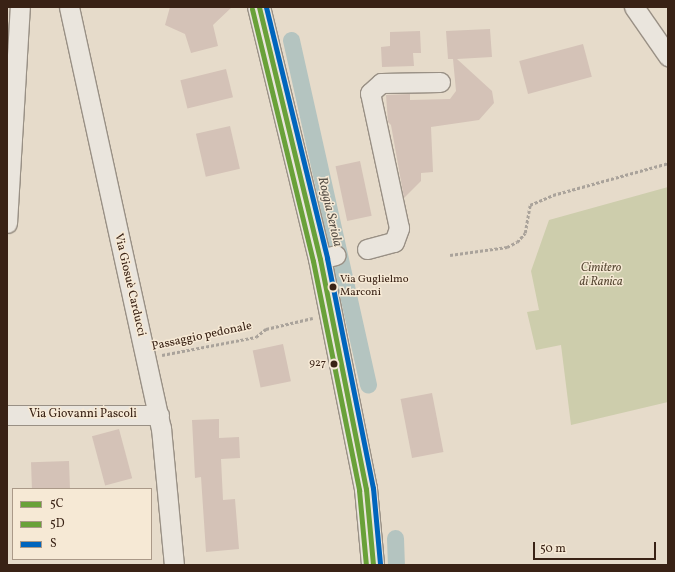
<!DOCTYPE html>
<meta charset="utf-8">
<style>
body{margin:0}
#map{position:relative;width:675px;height:572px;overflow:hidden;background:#e6dbca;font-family:Vollkorn,serif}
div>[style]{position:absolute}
.green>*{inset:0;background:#cdcdac}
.canal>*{height:17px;margin:-8.5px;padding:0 8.5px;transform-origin:8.5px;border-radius:8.5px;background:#b4c4c0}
.building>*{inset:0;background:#d4c2b7;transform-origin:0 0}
.path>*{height:2.5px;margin-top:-1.25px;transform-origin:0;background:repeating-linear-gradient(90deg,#aaa39b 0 3px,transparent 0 5px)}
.roads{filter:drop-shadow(1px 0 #999085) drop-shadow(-1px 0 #999085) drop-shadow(0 1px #999085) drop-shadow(0 -1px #999085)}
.street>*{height:19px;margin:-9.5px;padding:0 9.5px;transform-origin:9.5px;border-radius:9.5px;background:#eae5dd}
.secondary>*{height:22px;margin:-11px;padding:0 11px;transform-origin:11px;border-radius:11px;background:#eae5dd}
.bus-1>*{height:5px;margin:-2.5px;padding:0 2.5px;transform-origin:2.5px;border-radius:2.5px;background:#69a139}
.bus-2>*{height:5px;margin:-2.5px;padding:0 2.5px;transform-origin:2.5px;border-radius:2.5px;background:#69a139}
.bus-3>*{height:5px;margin:-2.5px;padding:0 2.5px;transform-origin:2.5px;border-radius:2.5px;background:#0065bd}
.dots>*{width:11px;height:11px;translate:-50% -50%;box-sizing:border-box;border:2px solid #f6e9d5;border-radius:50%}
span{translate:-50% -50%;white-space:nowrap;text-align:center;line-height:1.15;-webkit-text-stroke:3px #f6e9d5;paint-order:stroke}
.bus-label{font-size:11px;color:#392215}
.left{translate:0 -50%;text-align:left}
.right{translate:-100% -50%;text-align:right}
.park-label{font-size:12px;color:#594a35;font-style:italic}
.street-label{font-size:12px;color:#392215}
.water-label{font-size:13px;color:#575047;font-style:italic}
.frame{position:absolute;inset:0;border:8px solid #392215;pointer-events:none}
.legend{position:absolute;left:12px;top:488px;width:140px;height:72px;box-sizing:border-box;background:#f6e9d5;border:1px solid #a98;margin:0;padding:5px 7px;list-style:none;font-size:12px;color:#392215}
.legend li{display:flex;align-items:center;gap:8px;height:20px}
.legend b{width:20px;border:1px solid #a98}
.scale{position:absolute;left:533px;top:542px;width:123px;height:18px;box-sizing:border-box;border:2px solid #392215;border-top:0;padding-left:5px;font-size:12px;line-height:14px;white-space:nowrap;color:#392215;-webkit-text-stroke:3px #f6e9d5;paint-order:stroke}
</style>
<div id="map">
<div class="green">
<div style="clip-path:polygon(668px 187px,668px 402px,571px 425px,561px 345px,536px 350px,527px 312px,539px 310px,531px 271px,549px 220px)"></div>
</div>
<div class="canal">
<div style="left:291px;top:40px;width:353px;rotate:77.4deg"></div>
<div style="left:395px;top:538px;width:27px;rotate:88deg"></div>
</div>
<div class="building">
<div style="clip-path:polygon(170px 7px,232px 7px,213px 25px,218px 46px,191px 53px,185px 34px,165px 25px)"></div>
<div style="clip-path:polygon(490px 29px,492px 57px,457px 59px,492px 91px,494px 103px,479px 120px,431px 127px,433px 172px,421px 173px,421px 181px,404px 198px,391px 125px,388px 122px,386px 95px,410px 94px,410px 100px,450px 99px,456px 91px,453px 59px,448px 59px,446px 31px)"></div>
<div style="clip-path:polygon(420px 31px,421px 53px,413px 53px,414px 66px,382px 67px,381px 47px,390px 46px,390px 32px)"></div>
<div style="left:583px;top:44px;width:34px;height:66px;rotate:75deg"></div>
<div style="left:226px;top:69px;width:29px;height:47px;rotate:76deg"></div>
<div style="left:230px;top:126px;width:44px;height:35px;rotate:77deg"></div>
<div style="left:360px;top:161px;width:56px;height:25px;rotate:78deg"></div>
<div style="left:283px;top:344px;width:38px;height:31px;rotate:78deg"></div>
<div style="left:432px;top:393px;width:60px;height:32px;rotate:79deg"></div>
<div style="clip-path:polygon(219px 419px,219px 438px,239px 437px,240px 458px,221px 459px,223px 500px,235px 499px,239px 549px,206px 552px,201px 477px,195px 478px,192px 420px)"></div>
<div style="left:119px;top:429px;width:51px;height:28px;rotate:75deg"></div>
<div style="left:69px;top:461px;width:28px;height:38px;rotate:88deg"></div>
</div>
<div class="path">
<div style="left:450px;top:255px;width:58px;rotate:-8deg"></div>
<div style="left:507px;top:247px;width:11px;rotate:-27deg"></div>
<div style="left:517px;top:242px;width:12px;rotate:-48deg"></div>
<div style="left:525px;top:233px;width:28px;rotate:-80deg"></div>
<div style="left:530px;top:205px;width:25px;rotate:-23deg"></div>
<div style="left:553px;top:195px;width:119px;rotate:-15.5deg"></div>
<div style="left:162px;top:355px;width:96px;rotate:-10.8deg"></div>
<div style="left:256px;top:337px;width:13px;rotate:-39deg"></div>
<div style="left:266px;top:329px;width:48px;rotate:-13.2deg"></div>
</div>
<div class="roads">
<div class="street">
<div style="left:69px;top:7px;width:431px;rotate:77.7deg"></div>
<div style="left:161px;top:428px;width:138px;rotate:84.6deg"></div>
<div style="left:634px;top:7px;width:60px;rotate:55.2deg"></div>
<div style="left:7px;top:223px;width:216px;rotate:-86.6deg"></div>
<div style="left:367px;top:249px;width:28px;rotate:-15deg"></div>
<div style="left:394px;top:242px;width:15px;rotate:-70deg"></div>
<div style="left:399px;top:228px;width:138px;rotate:-102.1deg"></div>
<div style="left:370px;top:93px;width:15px;rotate:-42deg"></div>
<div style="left:381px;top:83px;width:59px;rotate:-1deg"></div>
<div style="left:320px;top:259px;width:16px;rotate:-14deg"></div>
<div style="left:7px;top:415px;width:152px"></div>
</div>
<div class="secondary">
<div style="left:259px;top:7px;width:259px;rotate:76.4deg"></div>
<div style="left:320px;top:259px;width:235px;rotate:78.7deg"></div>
<div style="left:366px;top:489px;width:76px;rotate:84.7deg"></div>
</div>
</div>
<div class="bus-1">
<div style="left:259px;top:7px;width:259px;rotate:76.4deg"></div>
<div style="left:320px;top:259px;width:235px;rotate:78.7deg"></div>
<div style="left:366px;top:489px;width:76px;rotate:84.7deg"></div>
</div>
<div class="bus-2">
<div style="left:252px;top:9px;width:259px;rotate:76.4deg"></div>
<div style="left:313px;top:261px;width:234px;rotate:78.6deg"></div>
<div style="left:359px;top:490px;width:75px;rotate:84.7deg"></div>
</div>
<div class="bus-3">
<div style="left:266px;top:7px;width:258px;rotate:76.3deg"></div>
<div style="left:327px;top:258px;width:235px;rotate:78.7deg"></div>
<div style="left:373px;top:488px;width:76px;rotate:84.7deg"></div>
</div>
<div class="dots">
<div style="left:333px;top:287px;background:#392215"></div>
<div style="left:334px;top:364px;background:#392215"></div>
</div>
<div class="bus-label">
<span class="left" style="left:340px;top:287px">Via Guglielmo<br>Marconi</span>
<span class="right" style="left:326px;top:364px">927</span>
</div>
<div class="park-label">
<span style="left:601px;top:276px">Cimitero<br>di Ranica</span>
</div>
<div class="street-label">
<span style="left:129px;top:285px;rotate:77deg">Via Giosuè Carducci</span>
<span style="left:202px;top:337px;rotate:-12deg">Passaggio pedonale</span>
<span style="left:83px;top:415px">Via Giovanni Pascoli</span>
</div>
<div class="water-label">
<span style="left:329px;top:212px;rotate:77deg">Roggia Seriola</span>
</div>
<div class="frame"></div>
<ul class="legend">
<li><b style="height:5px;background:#69a139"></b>5C</li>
<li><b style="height:5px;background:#69a139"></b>5D</li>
<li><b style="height:5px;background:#0065bd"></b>S</li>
</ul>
<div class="scale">50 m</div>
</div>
